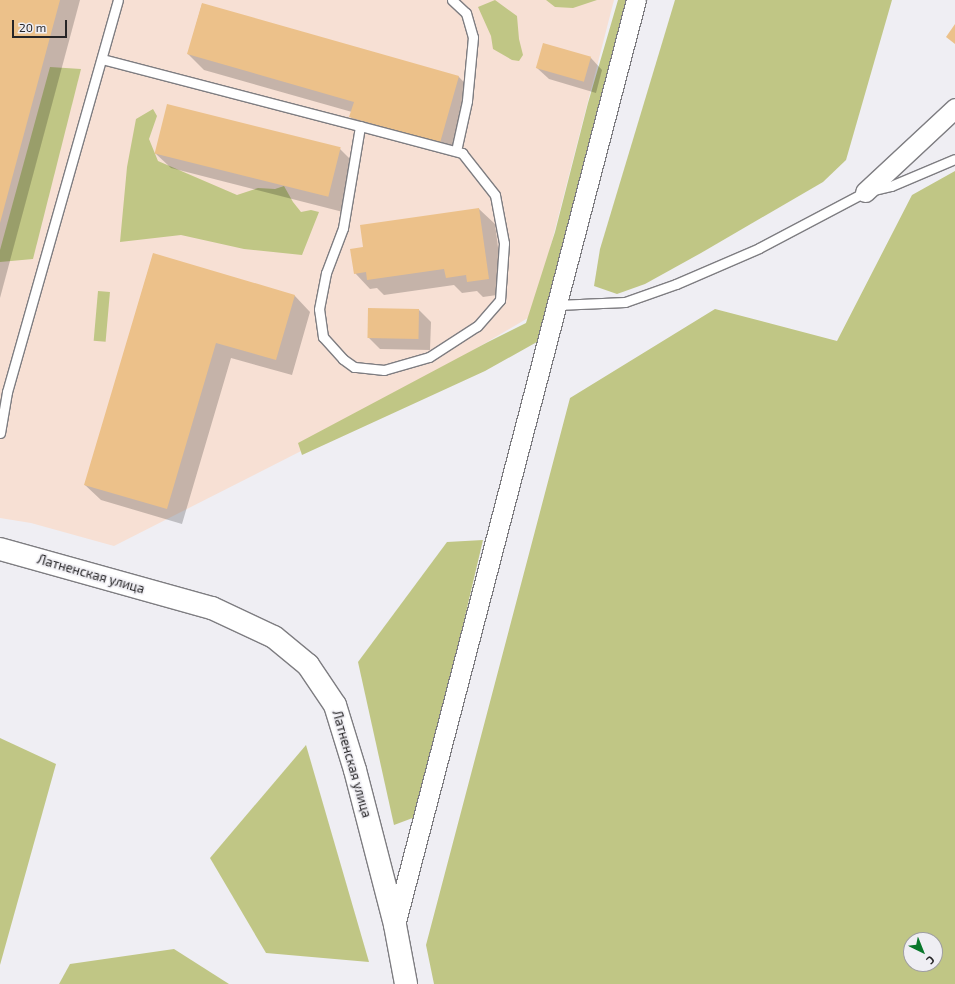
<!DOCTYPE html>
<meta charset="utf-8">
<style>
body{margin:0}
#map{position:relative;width:955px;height:984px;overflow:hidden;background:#efeef3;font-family:"Exo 2",sans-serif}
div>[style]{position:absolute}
.industrial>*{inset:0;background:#f7e0d4}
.forest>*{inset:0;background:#c0c685;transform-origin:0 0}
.shadow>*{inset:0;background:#0003}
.building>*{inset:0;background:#ecc18a;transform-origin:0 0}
.roads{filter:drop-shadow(1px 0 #7e7d81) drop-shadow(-1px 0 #7e7d81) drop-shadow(0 1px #7e7d81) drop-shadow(0 -1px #7e7d81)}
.service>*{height:9px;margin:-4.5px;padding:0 4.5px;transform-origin:4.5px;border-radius:4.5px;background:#fff}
.minor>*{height:19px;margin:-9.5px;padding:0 9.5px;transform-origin:9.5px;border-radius:9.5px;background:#fff}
.tertiary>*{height:22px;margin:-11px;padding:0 11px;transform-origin:11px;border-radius:11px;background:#fff}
span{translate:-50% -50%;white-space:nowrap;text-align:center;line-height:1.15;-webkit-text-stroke:3px #efeef3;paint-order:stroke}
.street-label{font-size:13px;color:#262527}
.north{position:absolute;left:903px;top:932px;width:40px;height:40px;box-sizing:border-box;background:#efeef3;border:1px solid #9f9ea1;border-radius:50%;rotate:137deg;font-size:11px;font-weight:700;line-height:16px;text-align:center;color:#262527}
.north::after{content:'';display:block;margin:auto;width:14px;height:18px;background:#09772b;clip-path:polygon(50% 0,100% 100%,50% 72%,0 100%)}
.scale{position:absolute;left:12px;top:20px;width:55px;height:18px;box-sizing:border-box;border:2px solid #262527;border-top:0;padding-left:5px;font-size:12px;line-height:14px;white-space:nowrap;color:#262527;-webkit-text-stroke:3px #efeef3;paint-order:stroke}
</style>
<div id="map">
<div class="industrial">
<div style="clip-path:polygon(0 0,614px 0,533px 315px,309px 447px,114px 546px,31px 523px,0 518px)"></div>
</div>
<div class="forest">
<div style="clip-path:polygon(495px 0,517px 16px,519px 39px,523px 55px,519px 61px,512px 60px,493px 49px,491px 36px,478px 7px)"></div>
<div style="clip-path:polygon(546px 0,597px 0,573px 8px,555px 7px)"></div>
<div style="clip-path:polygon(618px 0,632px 0,544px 338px,485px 371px,302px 455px,298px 443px,488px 342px,526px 323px,555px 232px,588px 103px)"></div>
<div style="clip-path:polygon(675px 0,892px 0,846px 160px,823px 182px,701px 253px,645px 284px,617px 294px,594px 286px,600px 249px)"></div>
<div style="clip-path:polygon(50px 67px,81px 69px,33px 259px,0 262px,0 250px)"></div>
<div style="clip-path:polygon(153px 109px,157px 116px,149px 139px,158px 161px,237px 195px,258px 188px,275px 189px,284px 186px,293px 202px,301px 212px,311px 210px,319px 212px,302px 255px,244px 249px,181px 235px,120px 242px,127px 167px,136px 119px)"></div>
<div style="clip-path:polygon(evenodd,955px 171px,955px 984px,434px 984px,426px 945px,570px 398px,715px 309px,837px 341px,912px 195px,955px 171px,911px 940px,935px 940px,935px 964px,911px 964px,911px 940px)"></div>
<div style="left:98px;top:291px;width:12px;height:50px;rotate:5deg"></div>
<div style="clip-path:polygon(483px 540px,418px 816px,394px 825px,358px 662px,447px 542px)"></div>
<div style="clip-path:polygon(0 738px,56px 764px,0 965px)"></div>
<div style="clip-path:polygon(306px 745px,369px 962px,266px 953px,210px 858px)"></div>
<div style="clip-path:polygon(174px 949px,229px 984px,59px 984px,70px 964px)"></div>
</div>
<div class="shadow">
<div style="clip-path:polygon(0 0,80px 0,0 298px)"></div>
<div style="clip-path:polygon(202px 4px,459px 77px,474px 93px,460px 142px,452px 154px,362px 129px,351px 117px,352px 112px,204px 70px,188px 54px)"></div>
<div style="clip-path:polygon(591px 58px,602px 70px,596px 93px,549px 79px,537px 68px)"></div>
<div style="clip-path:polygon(340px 149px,356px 165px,343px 212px,171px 168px,155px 153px)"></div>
<div style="clip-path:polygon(479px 209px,495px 224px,504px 294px,483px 297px,477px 291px,462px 293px,454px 285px,384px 295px,377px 288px,370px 289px,355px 273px,364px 248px)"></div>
<div style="clip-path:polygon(153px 255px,295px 296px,310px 312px,292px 375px,231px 358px,182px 524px,101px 500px,85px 485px)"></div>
<div style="clip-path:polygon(419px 310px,431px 322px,430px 350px,380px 349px,369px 338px)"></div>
</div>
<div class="building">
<div style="clip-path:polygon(0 0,60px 0,0 223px)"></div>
<div style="clip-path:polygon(202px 3px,459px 76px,440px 143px,349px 117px,354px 102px,187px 54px)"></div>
<div style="clip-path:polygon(955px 24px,955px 44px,946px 37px)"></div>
<div style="left:543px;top:43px;width:50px;height:26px;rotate:16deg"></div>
<div style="left:167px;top:104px;width:179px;height:51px;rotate:14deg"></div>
<div style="clip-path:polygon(479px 208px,489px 279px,467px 282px,466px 275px,446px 278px,444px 269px,367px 280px,366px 272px,354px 274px,350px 249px,363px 247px,360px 225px)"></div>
<div style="clip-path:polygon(153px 253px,295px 295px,276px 360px,216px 343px,167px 509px,84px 485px)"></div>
<div style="left:368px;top:308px;width:51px;height:30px;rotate:1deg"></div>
</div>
<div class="roads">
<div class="service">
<div style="left:452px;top:0;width:19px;rotate:43deg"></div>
<div style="left:466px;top:13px;width:25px;rotate:74deg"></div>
<div style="left:473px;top:37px;width:64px;rotate:95.4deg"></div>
<div style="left:467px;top:101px;width:51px;rotate:102.4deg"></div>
<div style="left:102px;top:59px;width:267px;rotate:14.6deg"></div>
<div style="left:360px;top:126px;width:106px;rotate:14.8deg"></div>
<div style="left:462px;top:153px;width:53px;rotate:51.8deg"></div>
<div style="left:495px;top:195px;width:49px;rotate:79.4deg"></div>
<div style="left:504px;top:243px;width:57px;rotate:94deg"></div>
<div style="left:500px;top:300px;width:35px;rotate:131deg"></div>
<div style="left:477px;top:326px;width:57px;rotate:147.1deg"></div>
<div style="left:429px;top:357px;width:47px;rotate:163.9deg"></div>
<div style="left:384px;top:370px;width:30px;rotate:-174deg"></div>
<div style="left:354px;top:367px;width:14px;rotate:-144deg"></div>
<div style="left:343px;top:359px;width:30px;rotate:-132deg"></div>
<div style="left:323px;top:337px;width:28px;rotate:-98deg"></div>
<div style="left:319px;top:309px;width:37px;rotate:-79deg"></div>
<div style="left:326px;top:273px;width:48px;rotate:-69.3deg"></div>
<div style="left:343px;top:228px;width:103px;rotate:-80.5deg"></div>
<div style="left:557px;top:305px;width:68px;rotate:-2.5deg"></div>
<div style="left:625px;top:302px;width:54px;rotate:-19.4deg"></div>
<div style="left:676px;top:284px;width:90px;rotate:-23.4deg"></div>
<div style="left:759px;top:248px;width:120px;rotate:-27.8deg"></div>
<div style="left:865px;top:192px;width:27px;rotate:-13deg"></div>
<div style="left:891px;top:186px;width:69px;rotate:-22.9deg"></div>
<div style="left:0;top:433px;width:42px;rotate:-80.3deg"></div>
<div style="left:7px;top:392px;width:407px;rotate:-74.2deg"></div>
</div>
<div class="minor">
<div style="left:865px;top:192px;width:123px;rotate:-43deg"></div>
<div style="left:395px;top:925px;width:956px;rotate:-75.4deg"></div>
</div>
<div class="tertiary">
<div style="left:0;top:549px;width:220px;rotate:15.6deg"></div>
<div style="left:212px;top:608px;width:68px;rotate:25.1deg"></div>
<div style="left:274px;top:637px;width:44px;rotate:39.5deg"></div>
<div style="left:308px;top:665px;width:48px;rotate:56deg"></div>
<div style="left:335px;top:705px;width:68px;rotate:72.9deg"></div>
<div style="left:355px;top:770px;width:160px;rotate:75.5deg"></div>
<div style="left:395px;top:925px;width:60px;rotate:79.4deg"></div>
</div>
</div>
<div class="street-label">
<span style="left:91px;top:574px;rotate:16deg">Латненская улица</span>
<span style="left:352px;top:764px;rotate:74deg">Латненская улица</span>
</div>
<div class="north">С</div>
<div class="scale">20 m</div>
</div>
